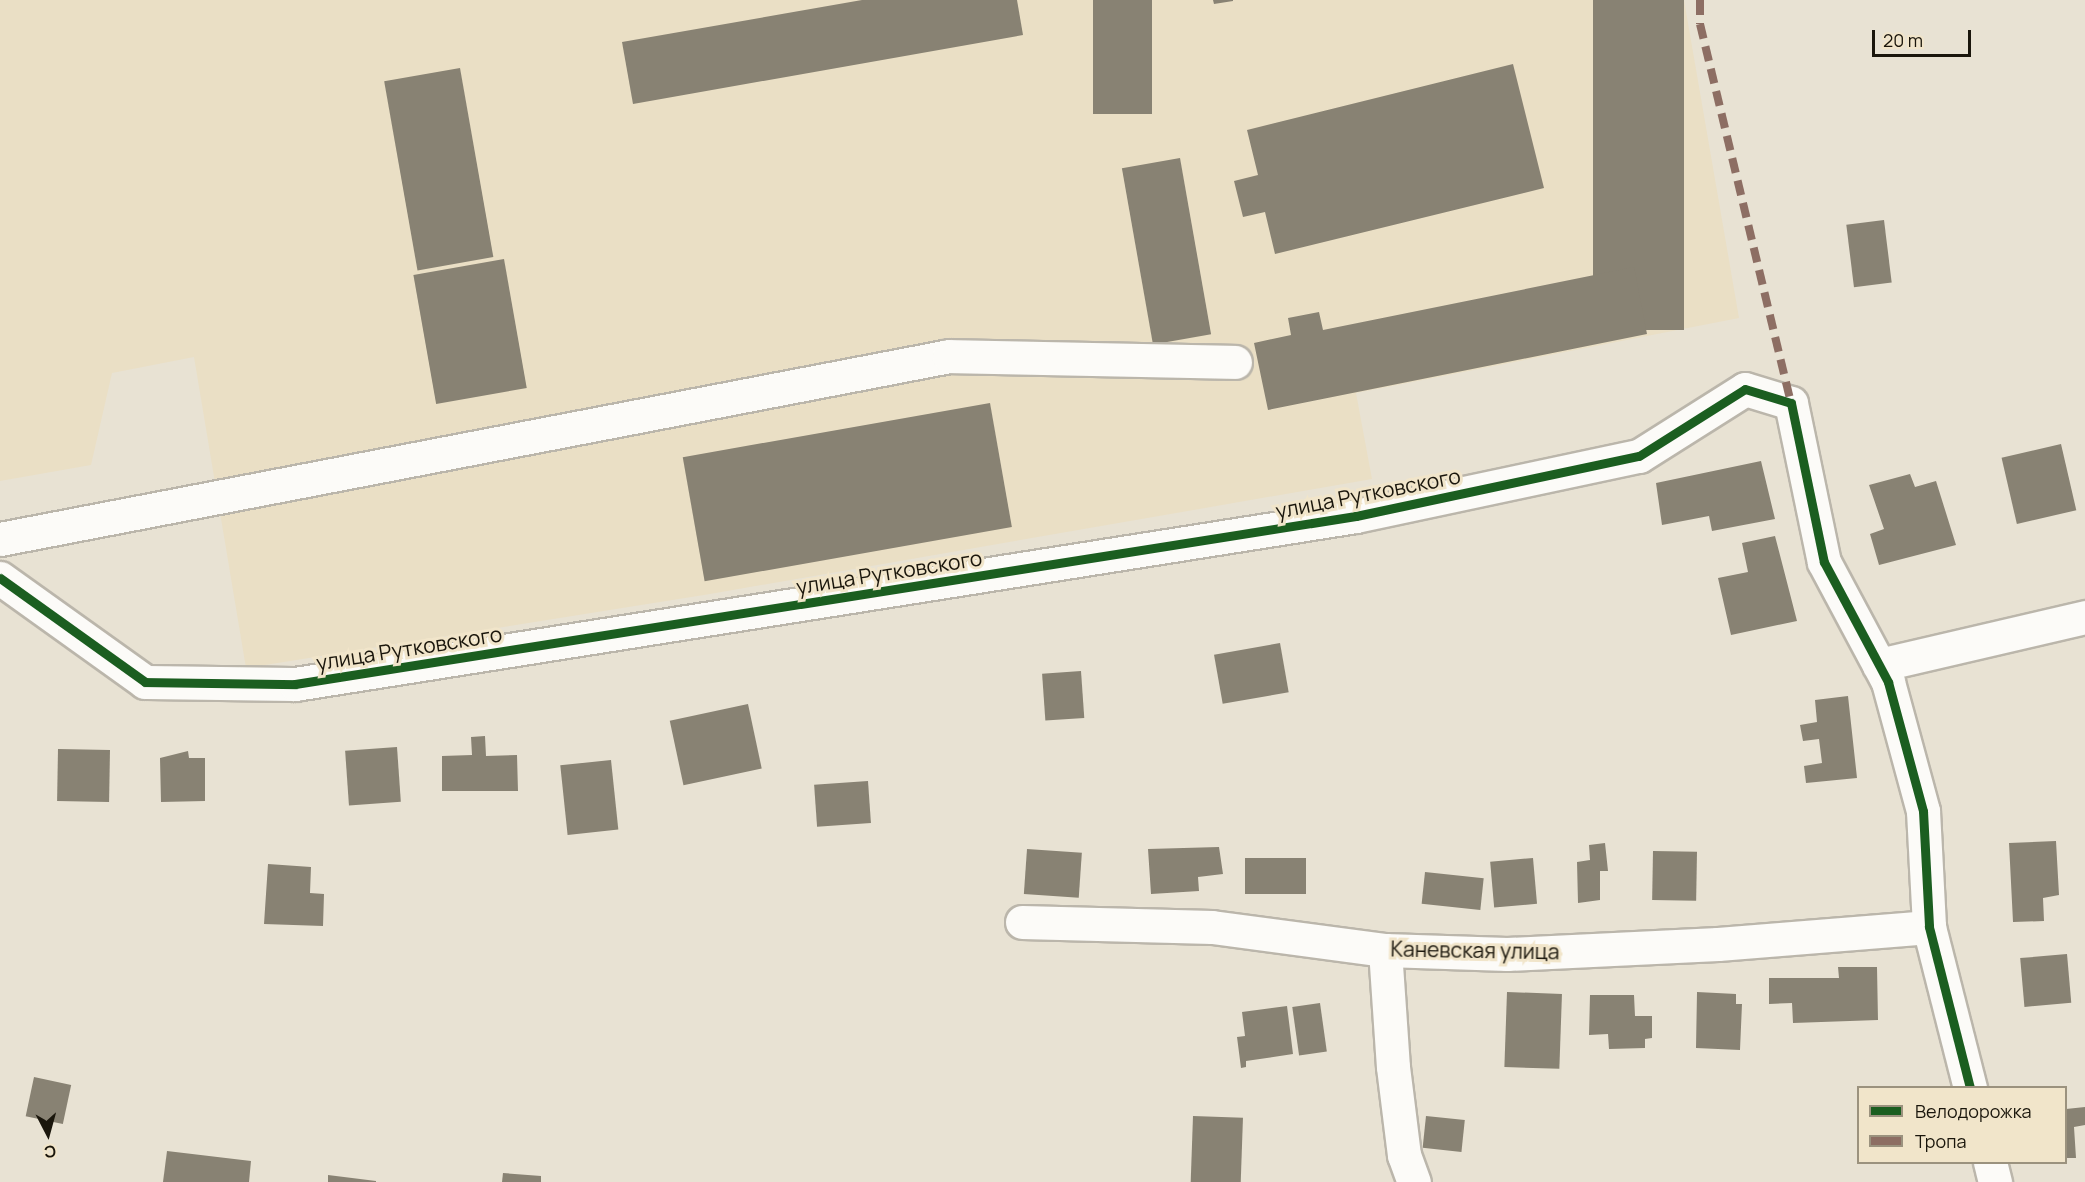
<!DOCTYPE html>
<meta charset="utf-8">
<style>
body{margin:0}
#map{position:relative;width:2085px;height:1182px;overflow:hidden;background:#e8e2d3;font-family:Manrope,sans-serif}
div>[style]{position:absolute}
.built>*{inset:0;background:#eadfc5}
.building>*{inset:0;background:#888273;transform-origin:0 0}
.roads{filter:drop-shadow(2px 0 #bbb6ab) drop-shadow(-2px 0 #bbb6ab) drop-shadow(0 2px #bbb6ab) drop-shadow(0 -2px #bbb6ab)}
.minor>*{height:33px;margin:-16.5px;padding:0 16.5px;transform-origin:16.5px;border-radius:16.5px;background:#fcfbf8}
.quiet>*{height:8px;margin-top:-4px;transform-origin:0;background:repeating-linear-gradient(90deg,#8d6e63 0 15px,transparent 0 23px)}
.cycleway>*{height:9px;margin:-4.5px;padding:0 4.5px;transform-origin:4.5px;border-radius:4.5px;background:#1b5e20}
span{translate:-50% -50%;white-space:nowrap;text-align:center;line-height:1.15;-webkit-text-stroke:6px #f1e5ca;paint-order:stroke}
.street-label{font-size:21px;color:#1a160c}
.legend{position:absolute;left:1857px;top:1086px;width:210px;height:78px;box-sizing:border-box;background:#f1e5ca;border:2px solid #9b927e;margin:0;padding:8px 10px;list-style:none;font-size:18px;color:#1a160c}
.legend li{display:flex;align-items:center;gap:12px;height:30px}
.legend b{width:30px;border:2px solid #9b927e}
.north{position:absolute;left:18px;top:1104px;width:60px;height:60px;-webkit-text-stroke:4px #f1e5ca;paint-order:stroke;rotate:174deg;font-size:16px;font-weight:700;line-height:24px;text-align:center;color:#1a160c}
.north::after{content:'';display:block;margin:auto;width:21px;height:27px;background:#1a160c;clip-path:polygon(50% 0,100% 100%,50% 72%,0 100%)}
.scale{position:absolute;left:1872px;top:30px;width:99px;height:27px;box-sizing:border-box;border:3px solid #1a160c;border-top:0;padding-left:8px;font-size:18px;line-height:21px;white-space:nowrap;color:#1a160c;-webkit-text-stroke:4px #f1e5ca;paint-order:stroke}
</style>
<div id="map">
<div class="built">
<div style="clip-path:polygon(0 0,1684px 0,1739px 318px,1356px 393px,1372px 479px,710px 594px,246px 668px,194px 357px,112px 373px,91px 465px,0 481px)"></div>
</div>
<div class="building">
<div style="clip-path:polygon(862px 0,1017px 0,1023px 35px,633px 104px,622px 42px)"></div>
<div style="left:1093px;top:0;width:59px;height:114px"></div>
<div style="clip-path:polygon(1213px 0,1233px 0,1233px 1px,1214px 4px)"></div>
<div style="left:1593px;top:0;width:91px;height:330px"></div>
<div style="clip-path:polygon(1513px 64px,1544px 188px,1275px 254px,1265px 212px,1243px 217px,1234px 181px,1258px 175px,1247px 130px)"></div>
<div style="left:460px;top:68px;width:192px;height:77px;rotate:80deg"></div>
<div style="left:1180px;top:158px;width:179px;height:59px;rotate:80deg"></div>
<div style="left:1884px;top:220px;width:63px;height:38px;rotate:83deg"></div>
<div style="left:504px;top:259px;width:131px;height:92px;rotate:80deg"></div>
<div style="clip-path:polygon(1634px 267px,1647px 334px,1268px 410px,1254px 343px,1291px 335px,1288px 318px,1319px 312px,1323px 330px)"></div>
<div style="left:990px;top:403px;width:126px;height:312px;rotate:80deg"></div>
<div style="left:2061px;top:444px;width:68px;height:61px;rotate:77deg"></div>
<div style="clip-path:polygon(1761px 461px,1775px 519px,1712px 531px,1709px 516px,1662px 525px,1656px 483px)"></div>
<div style="clip-path:polygon(1910px 474px,1915px 487px,1936px 481px,1956px 545px,1879px 565px,1870px 534px,1884px 529px,1869px 485px)"></div>
<div style="clip-path:polygon(1775px 536px,1797px 621px,1731px 635px,1718px 578px,1748px 572px,1742px 543px)"></div>
<div style="left:1280px;top:643px;width:50px;height:67px;rotate:80deg"></div>
<div style="left:1081px;top:671px;width:47px;height:39px;rotate:86deg"></div>
<div style="clip-path:polygon(1848px 696px,1857px 778px,1806px 783px,1804px 766px,1822px 763px,1819px 739px,1803px 741px,1800px 725px,1817px 722px,1815px 700px)"></div>
<div style="left:748px;top:704px;width:66px;height:80px;rotate:78deg"></div>
<div style="clip-path:polygon(485px 736px,486px 756px,517px 755px,518px 791px,442px 791px,442px 756px,472px 755px,471px 737px)"></div>
<div style="left:397px;top:747px;width:55px;height:52px;rotate:86deg"></div>
<div style="left:58px;top:749px;width:52px;height:52px;rotate:1deg"></div>
<div style="clip-path:polygon(188px 751px,189px 758px,205px 758px,205px 801px,161px 802px,160px 758px)"></div>
<div style="left:611px;top:760px;width:70px;height:51px;rotate:84deg"></div>
<div style="left:868px;top:781px;width:42px;height:54px;rotate:86deg"></div>
<div style="clip-path:polygon(2056px 841px,2059px 895px,2043px 898px,2044px 921px,2013px 922px,2009px 843px)"></div>
<div style="clip-path:polygon(1605px 843px,1608px 871px,1600px 871px,1600px 900px,1578px 903px,1577px 862px,1590px 860px,1589px 845px)"></div>
<div style="clip-path:polygon(1219px 847px,1223px 874px,1198px 877px,1199px 891px,1151px 894px,1148px 849px)"></div>
<div style="left:1027px;top:849px;width:55px;height:45px;rotate:4deg"></div>
<div style="left:1653px;top:851px;width:44px;height:49px;rotate:1deg"></div>
<div style="left:1245px;top:858px;width:61px;height:36px"></div>
<div style="left:1533px;top:858px;width:46px;height:43px;rotate:85deg"></div>
<div style="clip-path:polygon(268px 864px,311px 867px,310px 893px,324px 894px,323px 926px,264px 924px)"></div>
<div style="left:1425px;top:872px;width:59px;height:32px;rotate:6deg"></div>
<div style="left:2067px;top:954px;width:49px;height:47px;rotate:85deg"></div>
<div style="clip-path:polygon(1838px 967px,1877px 967px,1878px 1020px,1793px 1023px,1792px 1003px,1769px 1004px,1769px 978px,1839px 978px)"></div>
<div style="left:1507px;top:992px;width:55px;height:75px;rotate:2deg"></div>
<div style="clip-path:polygon(1697px 992px,1736px 994px,1736px 1004px,1742px 1004px,1740px 1050px,1696px 1048px)"></div>
<div style="clip-path:polygon(1590px 995px,1634px 995px,1635px 1016px,1652px 1016px,1652px 1038px,1645px 1039px,1645px 1048px,1609px 1049px,1608px 1034px,1589px 1035px)"></div>
<div style="left:1320px;top:1003px;width:49px;height:28px;rotate:82deg"></div>
<div style="clip-path:polygon(1287px 1006px,1293px 1054px,1246px 1061px,1246px 1067px,1241px 1068px,1237px 1037px,1245px 1036px,1242px 1012px)"></div>
<div style="left:34px;top:1077px;width:38px;height:40px;rotate:12deg"></div>
<div style="clip-path:polygon(2085px 1107px,2085px 1125px,2074px 1127px,2076px 1158px,2066px 1158px,2066px 1109px)"></div>
<div style="left:1193px;top:1116px;width:50px;height:66px;rotate:2deg"></div>
<div style="left:1426px;top:1116px;width:39px;height:32px;rotate:6deg"></div>
<div style="clip-path:polygon(167px 1151px,251px 1161px,249px 1182px,163px 1182px)"></div>
<div style="clip-path:polygon(503px 1173px,541px 1176px,541px 1182px,502px 1182px)"></div>
<div style="clip-path:polygon(328px 1175px,376px 1181px,376px 1182px,328px 1182px)"></div>
</div>
<div class="roads">
<div class="minor">
<div style="left:0;top:539px;width:966px;rotate:-10.91deg"></div>
<div style="left:949px;top:356px;width:286px;rotate:1.2deg"></div>
<div style="left:0;top:578px;width:178px;rotate:35.6deg"></div>
<div style="left:145px;top:682px;width:150px;rotate:0.8deg"></div>
<div style="left:295px;top:684px;width:1074px;rotate:-9deg"></div>
<div style="left:1356px;top:516px;width:289px;rotate:-12deg"></div>
<div style="left:1639px;top:456px;width:125px;rotate:-32.3deg"></div>
<div style="left:1745px;top:389px;width:48px;rotate:16.9deg"></div>
<div style="left:1791px;top:403px;width:162px;rotate:78.3deg"></div>
<div style="left:1824px;top:562px;width:136px;rotate:61.9deg"></div>
<div style="left:1888px;top:682px;width:134px;rotate:74.8deg"></div>
<div style="left:1923px;top:811px;width:116px;rotate:87deg"></div>
<div style="left:1929px;top:927px;width:166px;rotate:75.7deg"></div>
<div style="left:1879px;top:665px;width:212px;rotate:-13.1deg"></div>
<div style="left:1022px;top:922px;width:190px;rotate:1.5deg"></div>
<div style="left:1212px;top:927px;width:175px;rotate:7.6deg"></div>
<div style="left:1385px;top:950px;width:122px;rotate:1.9deg"></div>
<div style="left:1507px;top:954px;width:211px;rotate:-2.7deg"></div>
<div style="left:1718px;top:944px;width:212px;rotate:-4.6deg"></div>
<div style="left:1385px;top:950px;width:117px;rotate:86.1deg"></div>
<div style="left:1393px;top:1067px;width:89px;rotate:82.9deg"></div>
<div style="left:1404px;top:1155px;width:29px;rotate:70deg"></div>
<div style="left:1990px;top:1162px;width:21px;rotate:76deg"></div>
</div>
</div>
<div class="quiet">
<div style="left:1700px;top:0;width:24px;rotate:90deg"></div>
<div style="left:1700px;top:24px;width:390px;rotate:76.5deg"></div>
</div>
<div class="cycleway">
<div style="left:0;top:578px;width:178px;rotate:35.6deg"></div>
<div style="left:145px;top:682px;width:150px;rotate:0.8deg"></div>
<div style="left:295px;top:684px;width:1074px;rotate:-9deg"></div>
<div style="left:1356px;top:516px;width:289px;rotate:-12deg"></div>
<div style="left:1639px;top:456px;width:125px;rotate:-32.3deg"></div>
<div style="left:1745px;top:389px;width:48px;rotate:16.9deg"></div>
<div style="left:1791px;top:403px;width:162px;rotate:78.3deg"></div>
<div style="left:1824px;top:562px;width:136px;rotate:61.9deg"></div>
<div style="left:1888px;top:682px;width:134px;rotate:74.8deg"></div>
<div style="left:1923px;top:811px;width:116px;rotate:87deg"></div>
<div style="left:1929px;top:927px;width:166px;rotate:75.7deg"></div>
</div>
<div class="street-label">
<span style="left:1368px;top:493px;rotate:-11deg">улица Рутковского</span>
<span style="left:889px;top:572px;rotate:-9deg">улица Рутковского</span>
<span style="left:409px;top:648px;rotate:-9deg">улица Рутковского</span>
<span style="left:1475px;top:950px;rotate:1deg">Каневская улица</span>
</div>
<ul class="legend">
<li><b style="height:8px;background:#1b5e20"></b>Велодорожка</li>
<li><b style="height:8px;background:#8d6e63"></b>Тропа</li>
</ul>
<div class="north">С</div>
<div class="scale">20 m</div>
</div>
